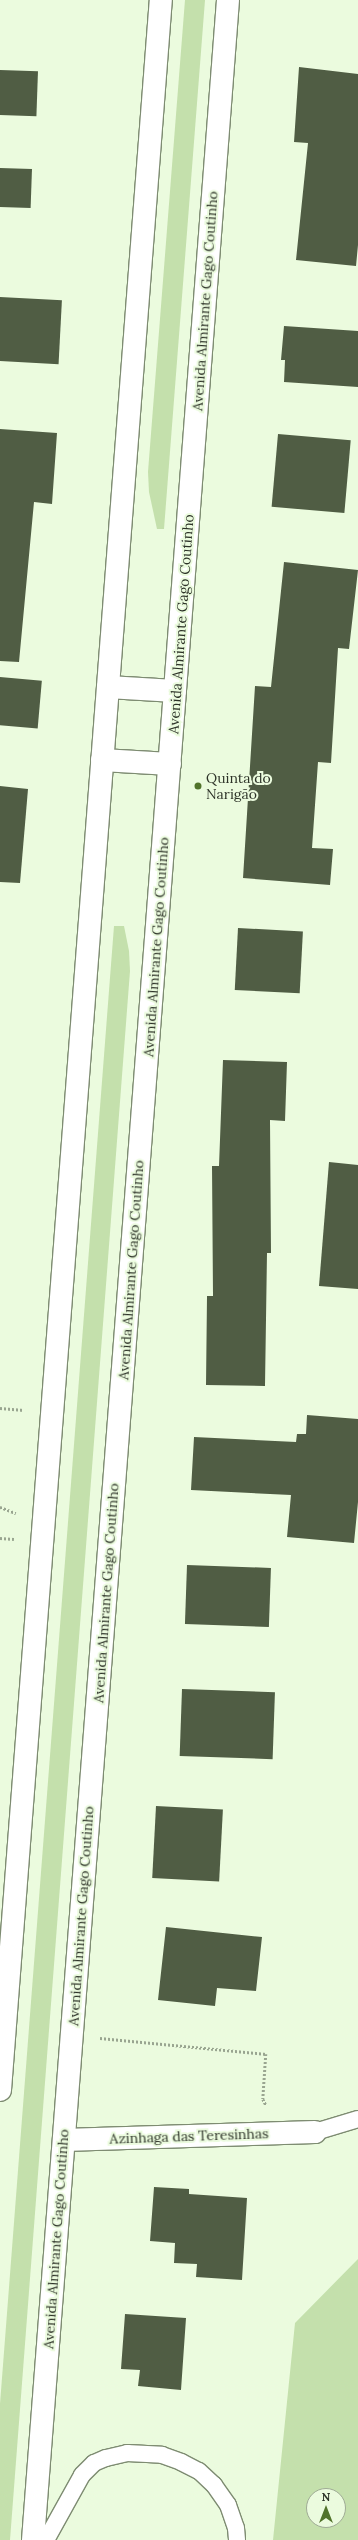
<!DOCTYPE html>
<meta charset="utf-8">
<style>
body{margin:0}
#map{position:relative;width:358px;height:2540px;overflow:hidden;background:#ebfbde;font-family:Lora,serif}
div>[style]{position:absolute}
.green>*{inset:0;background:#c4e0ac}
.building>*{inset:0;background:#505d44;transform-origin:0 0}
.path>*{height:2.5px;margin-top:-1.25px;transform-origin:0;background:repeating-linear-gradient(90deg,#99a590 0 2px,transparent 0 4px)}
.roads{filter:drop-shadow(1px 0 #7e8c72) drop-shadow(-1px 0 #7e8c72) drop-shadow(0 1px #7e8c72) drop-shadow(0 -1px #7e8c72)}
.lane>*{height:16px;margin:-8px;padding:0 8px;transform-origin:8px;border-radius:8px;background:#fff}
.street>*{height:22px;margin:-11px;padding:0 11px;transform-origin:11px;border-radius:11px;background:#fff}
.primary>*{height:22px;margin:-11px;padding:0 11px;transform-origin:11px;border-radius:11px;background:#fff}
.dots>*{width:11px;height:11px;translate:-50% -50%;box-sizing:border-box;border:2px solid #ebfbde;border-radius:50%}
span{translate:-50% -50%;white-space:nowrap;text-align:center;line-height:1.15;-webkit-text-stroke:4px #ebfbde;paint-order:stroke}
.street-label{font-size:14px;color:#2c3227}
.poi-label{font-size:14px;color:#2c3227}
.left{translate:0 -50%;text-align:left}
.north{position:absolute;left:306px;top:2488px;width:40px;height:40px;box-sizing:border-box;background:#ebfbde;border:1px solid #9fab95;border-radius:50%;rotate:0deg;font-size:11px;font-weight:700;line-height:16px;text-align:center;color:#2c3227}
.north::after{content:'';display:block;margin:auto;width:14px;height:18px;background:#51732b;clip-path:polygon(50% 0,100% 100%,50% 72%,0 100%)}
</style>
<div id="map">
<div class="green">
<div style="clip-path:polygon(185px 0,205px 0,164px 529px,157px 529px,149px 492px,148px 472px)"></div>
<div style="clip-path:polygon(114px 926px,124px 926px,129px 951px,130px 971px,10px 2540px,0 2540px,0 2404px)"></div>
<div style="clip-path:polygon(evenodd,358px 2259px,358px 2540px,273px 2540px,295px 2323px,358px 2259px,314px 2496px,338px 2496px,338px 2520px,314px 2520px,314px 2496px)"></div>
</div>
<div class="building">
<div style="clip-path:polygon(299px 67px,358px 74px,358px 245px,356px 266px,296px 260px,308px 143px,294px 142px)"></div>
<div style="left:0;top:70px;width:38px;height:45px;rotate:2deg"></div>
<div style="left:0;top:168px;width:32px;height:39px;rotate:2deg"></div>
<div style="left:0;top:297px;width:62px;height:64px;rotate:3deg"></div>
<div style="clip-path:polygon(284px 326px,358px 331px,358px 387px,284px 382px,285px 360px,281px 360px)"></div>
<div style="clip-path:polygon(0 429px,57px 433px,52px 504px,34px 502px,19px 662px,0 661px)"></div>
<div style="left:278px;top:434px;width:73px;height:73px;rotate:5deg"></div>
<div style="clip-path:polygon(284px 562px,358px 570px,349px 649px,338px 648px,331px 763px,318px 762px,312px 848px,333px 849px,330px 885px,243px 878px,255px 686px,271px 687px)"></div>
<div style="left:0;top:677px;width:42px;height:48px;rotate:5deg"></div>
<div style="clip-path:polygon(0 786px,28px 789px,20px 883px,0 882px)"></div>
<div style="left:238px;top:928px;width:65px;height:62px;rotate:3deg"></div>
<div style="clip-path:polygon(223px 1060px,287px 1062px,285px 1121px,270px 1120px,271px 1253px,267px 1253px,265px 1386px,206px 1385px,207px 1296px,213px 1296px,212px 1166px,219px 1166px)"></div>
<div style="clip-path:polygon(329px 1162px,358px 1165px,358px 1289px,319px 1286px)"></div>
<div style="clip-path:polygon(307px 1415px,358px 1419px,358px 1502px,354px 1543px,287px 1537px,291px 1495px,191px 1490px,194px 1437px,296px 1442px,297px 1434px,306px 1434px)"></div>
<div style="left:187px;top:1565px;width:84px;height:59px;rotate:2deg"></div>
<div style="left:182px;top:1689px;width:93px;height:67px;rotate:2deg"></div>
<div style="left:156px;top:1806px;width:67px;height:72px;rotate:3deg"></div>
<div style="clip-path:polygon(166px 1927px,262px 1937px,256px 1991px,217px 1988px,215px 2006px,158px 2000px)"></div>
<div style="clip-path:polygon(154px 2187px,189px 2189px,189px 2194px,247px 2198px,242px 2280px,196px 2277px,197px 2264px,174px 2263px,175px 2243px,150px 2241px)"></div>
<div style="clip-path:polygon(125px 2314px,186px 2318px,181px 2390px,138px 2386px,140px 2370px,121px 2369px)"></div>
</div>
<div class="path">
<div style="left:0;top:1408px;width:24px;rotate:5deg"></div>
<div style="left:0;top:1507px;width:17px;rotate:21deg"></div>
<div style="left:0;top:1538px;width:14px;rotate:4deg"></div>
<div style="left:100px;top:2038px;width:167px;rotate:5.5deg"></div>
<div style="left:266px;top:2054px;width:45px;rotate:93.8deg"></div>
<div style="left:263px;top:2099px;width:7px;rotate:63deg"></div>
</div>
<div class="roads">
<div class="lane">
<div style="left:315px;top:2132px;width:45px;rotate:-16.8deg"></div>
<div style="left:46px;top:2540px;width:74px;rotate:-61deg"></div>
<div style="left:82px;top:2475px;width:17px;rotate:-45deg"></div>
<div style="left:94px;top:2463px;width:13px;rotate:-23deg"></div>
<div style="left:106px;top:2458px;width:22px;rotate:-13deg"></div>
<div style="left:127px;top:2453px;width:35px;rotate:3deg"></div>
<div style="left:162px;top:2455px;width:20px;rotate:20deg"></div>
<div style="left:181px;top:2462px;width:20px;rotate:27deg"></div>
<div style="left:199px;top:2471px;width:21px;rotate:43deg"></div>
<div style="left:214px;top:2485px;width:24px;rotate:55deg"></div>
<div style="left:228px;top:2505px;width:24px;rotate:71deg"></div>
<div style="left:236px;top:2528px;width:12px;rotate:85deg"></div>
</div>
<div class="street">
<div style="left:64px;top:2140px;width:251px;rotate:-1.8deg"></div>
</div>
<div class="primary">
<div style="left:108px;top:687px;width:67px;rotate:3.4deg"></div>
<div style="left:102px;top:760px;width:68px;rotate:3.4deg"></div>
<div style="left:0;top:2090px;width:2096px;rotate:-85.6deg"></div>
<div style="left:33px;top:2540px;width:2547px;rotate:-85.61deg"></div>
</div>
</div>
<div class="dots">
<div style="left:198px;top:786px;background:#51732b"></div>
</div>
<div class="street-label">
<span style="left:205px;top:301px;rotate:-86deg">Avenida Almirante Gago Coutinho</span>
<span style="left:181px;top:624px;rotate:-86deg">Avenida Almirante Gago Coutinho</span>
<span style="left:156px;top:947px;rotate:-86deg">Avenida Almirante Gago Coutinho</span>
<span style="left:131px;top:1270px;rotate:-86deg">Avenida Almirante Gago Coutinho</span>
<span style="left:106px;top:1593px;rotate:-86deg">Avenida Almirante Gago Coutinho</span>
<span style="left:81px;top:1916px;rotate:-86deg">Avenida Almirante Gago Coutinho</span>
<span style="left:189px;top:2136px;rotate:-2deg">Azinhaga das Teresinhas</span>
<span style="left:56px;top:2239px;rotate:-86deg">Avenida Almirante Gago Coutinho</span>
</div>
<div class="poi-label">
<span class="left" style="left:206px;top:786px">Quinta do<br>Narigão</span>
</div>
<div class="north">N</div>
</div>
